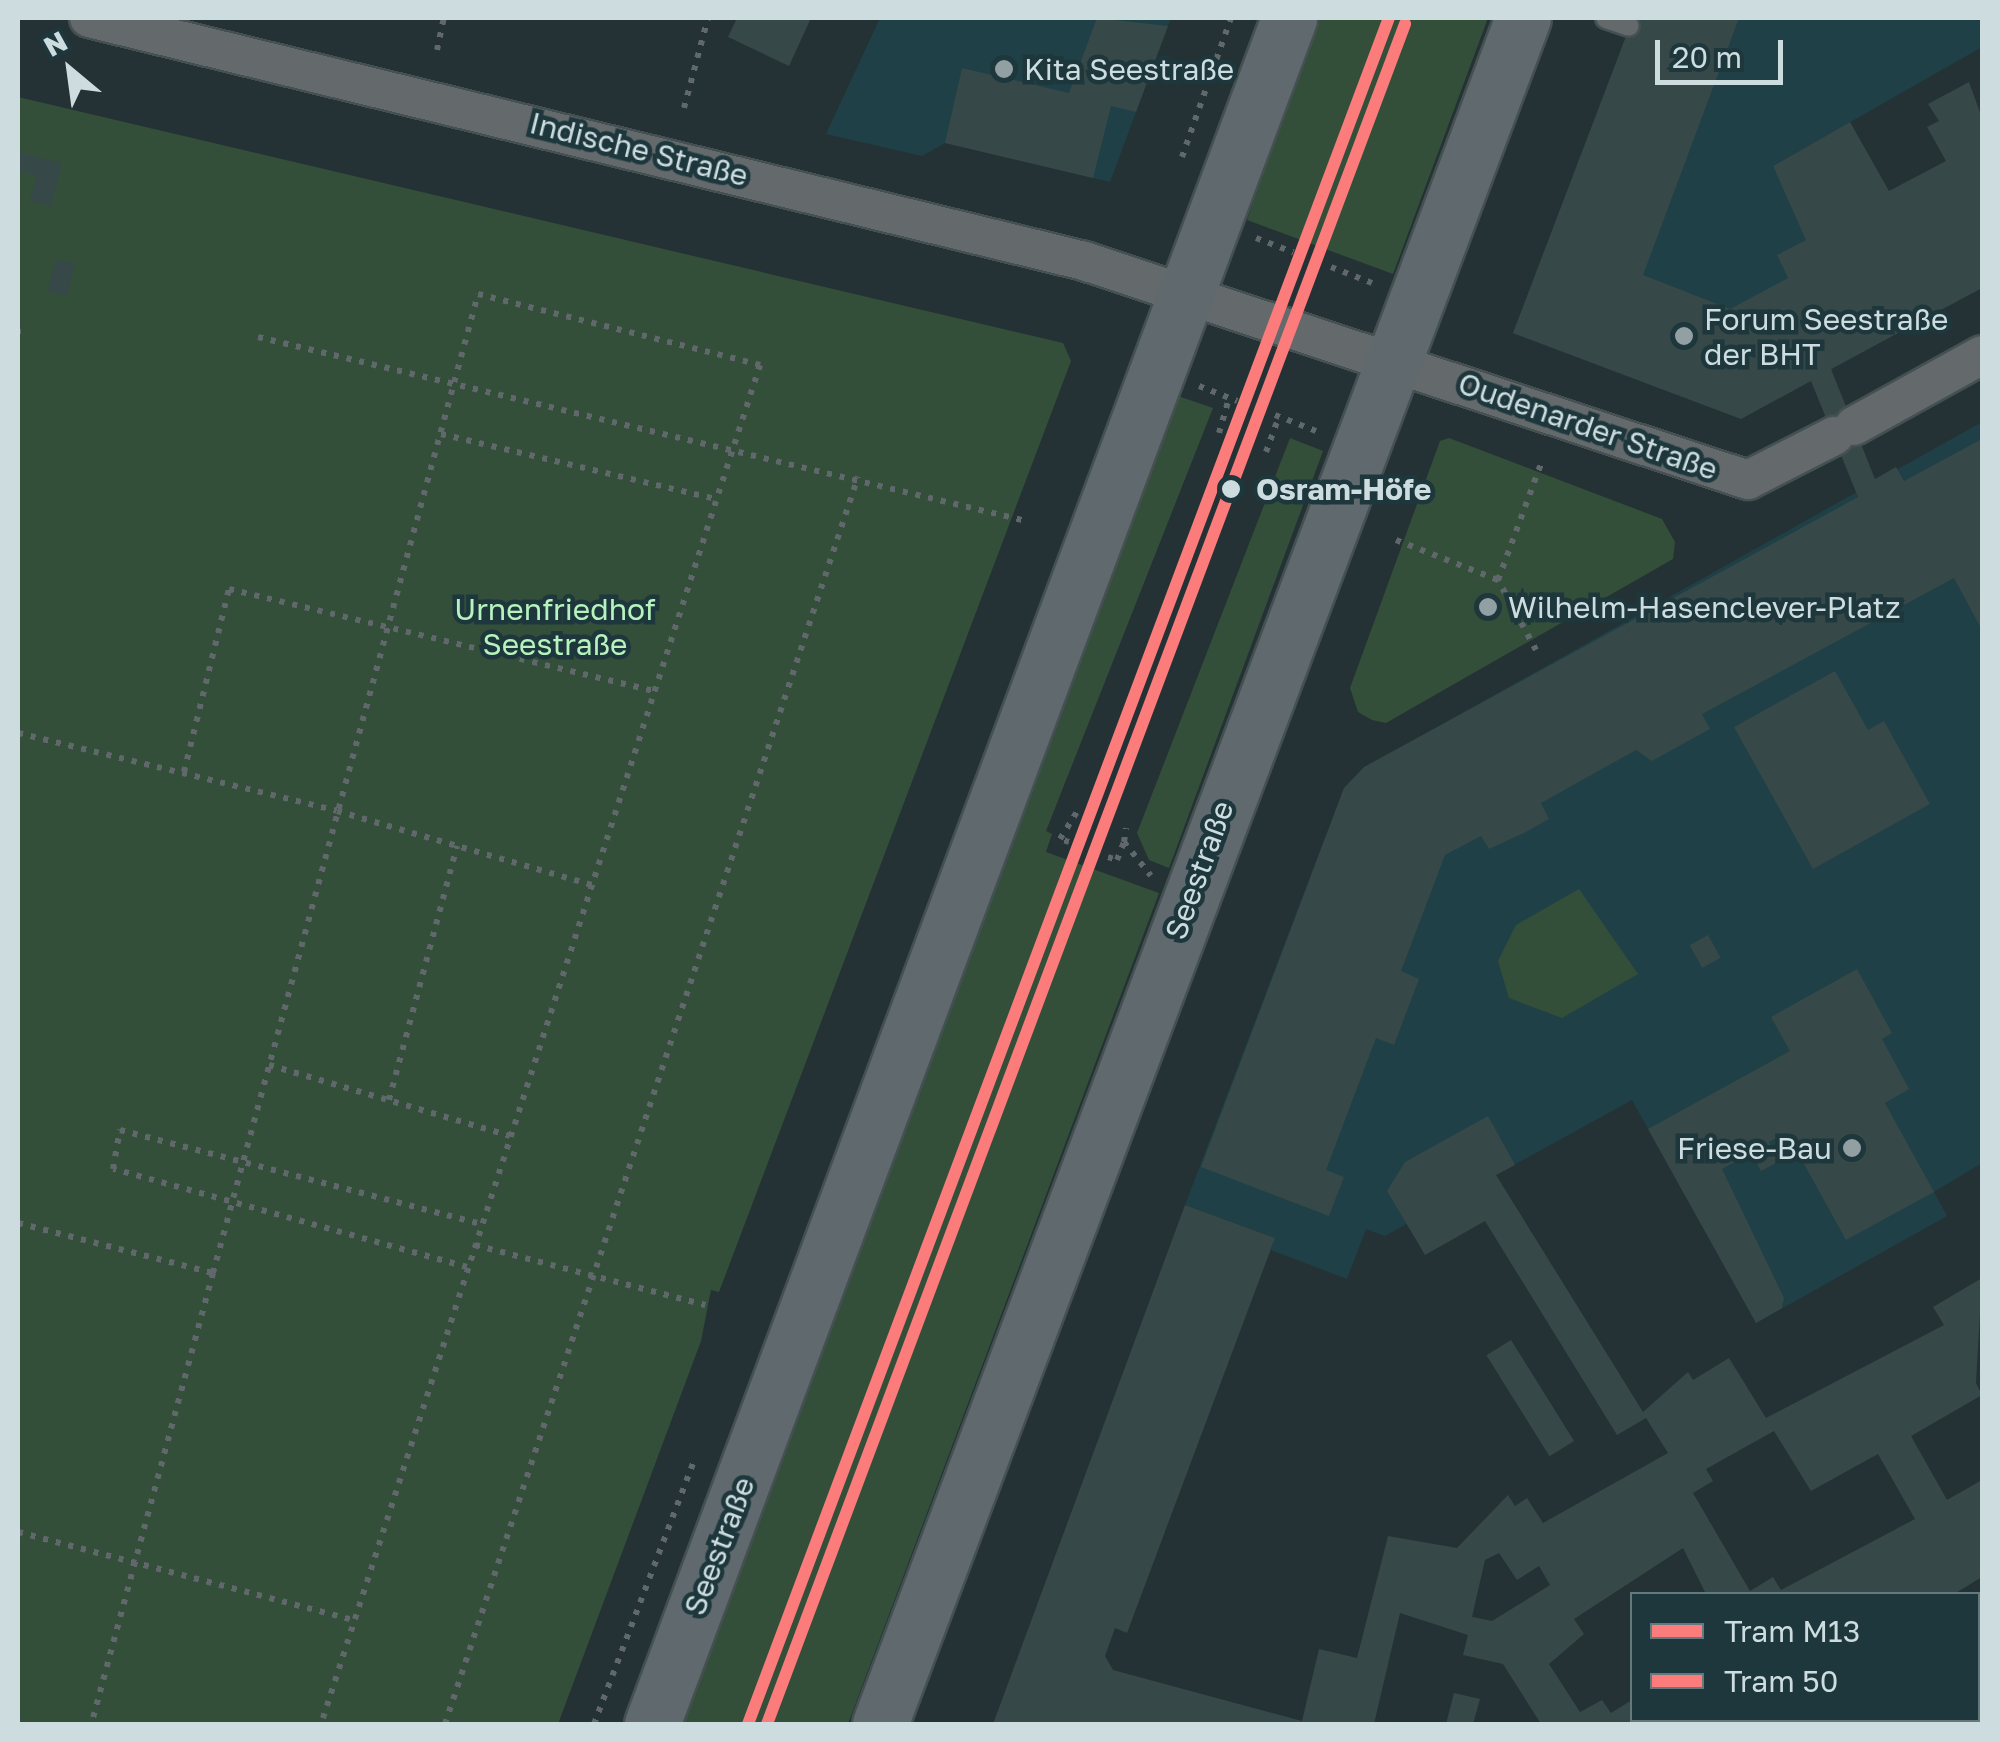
<!DOCTYPE html>
<meta charset="utf-8">
<style>
body{margin:0}
#map{position:relative;width:2000px;height:1742px;overflow:hidden;background:#243235;font-family:"Golos Text",sans-serif}
div>[style]{position:absolute}
.built>*{inset:0;background:#1f4046}
.green>*{inset:0;background:#344f39}
.building>*{inset:0;background:#364847;transform-origin:0 0}
.path>*{height:6px;margin-top:-3px;transform-origin:0;background:repeating-linear-gradient(90deg,#60686b 0 5px,transparent 0 13px)}
.roads{filter:drop-shadow(2px 0 #445052) drop-shadow(-2px 0 #445052) drop-shadow(0 2px #445052) drop-shadow(0 -2px #445052)}
.lane>*{height:20px;margin:-10px;padding:0 10px;transform-origin:10px;border-radius:10px;background:#64696c}
.street>*{height:38px;margin:-19px;padding:0 19px;transform-origin:19px;border-radius:19px;background:#64696c}
.primary>*{height:55px;margin:-27.5px;padding:0 27.5px;transform-origin:27.5px;border-radius:27.5px;background:#606a6e}
.tram-1>*{height:12px;margin:-6px;padding:0 6px;transform-origin:6px;border-radius:6px;background:#fc7b7b}
.tram-2>*{height:12px;margin:-6px;padding:0 6px;transform-origin:6px;border-radius:6px;background:#fc7b7b}
.dots>*{width:28px;height:28px;translate:-50% -50%;box-sizing:border-box;border:5px solid #1d373c;border-radius:50%}
span{translate:-50% -50%;white-space:nowrap;text-align:center;line-height:1.15;-webkit-text-stroke:9px #1d373c;paint-order:stroke}
.poi-label{font-size:30px;color:#cddcdf}
.left{translate:0 -50%;text-align:left}
.right{translate:-100% -50%;text-align:right}
.street-label{font-size:30px;color:#cddcdf}
.stop-label{font-size:30px;color:#cddcdf;font-weight:700}
.park-label{font-size:30px;color:#b7f3be}
.frame{position:absolute;inset:0;border:20px solid #cddcdf;pointer-events:none}
.legend{position:absolute;left:1630px;top:1592px;width:350px;height:130px;box-sizing:border-box;background:#1d373c;border:2px solid #63797d;margin:0;padding:12px 18px;list-style:none;font-size:30px;color:#cddcdf}
.legend li{display:flex;align-items:center;gap:20px;height:50px}
.legend b{width:50px;border:2px solid #63797d}
.north{position:absolute;left:20px;top:20px;width:100px;height:100px;-webkit-text-stroke:8px #1d373c;paint-order:stroke;rotate:331deg;font-size:28px;font-weight:700;line-height:40px;text-align:center;color:#cddcdf}
.north::after{content:'';display:block;margin:auto;width:35px;height:45px;background:#cddcdf;clip-path:polygon(50% 0,100% 100%,50% 72%,0 100%)}
.scale{position:absolute;left:1655px;top:40px;width:128px;height:45px;box-sizing:border-box;border:5px solid #cddcdf;border-top:0;padding-left:12px;font-size:30px;line-height:35px;white-space:nowrap;color:#cddcdf;-webkit-text-stroke:8px #1d373c;paint-order:stroke}
</style>
<div id="map">
<div class="built">
<div style="clip-path:polygon(880px 18px,1171px 18px,1110px 182px,945px 143px,922px 156px,826px 134px)"></div>
<div style="clip-path:polygon(1633px 18px,1982px 18px,1982px 47px,1773px 166px,1876px 345px,1741px 419px,1513px 333px)"></div>
<div style="clip-path:polygon(1982px 422px,1982px 1163px,1934px 1192px,1947px 1216px,1756px 1323px,1632px 1100px,1385px 1236px,1366px 1229px,1347px 1279px,1271px 1250px,1274px 1238px,1185px 1205px,1344px 788px,1364px 768px)"></div>
</div>
<div class="green">
<div style="clip-path:polygon(1317px 18px,1488px 18px,1393px 274px,1247px 220px)"></div>
<div style="clip-path:polygon(18px 97px,1063px 343px,1071px 361px,719px 1292px,711px 1290px,701px 1341px,558px 1724px,18px 1724px)"></div>
<div style="clip-path:polygon(1172px 394px,1213px 408px,1046px 831px,1052px 834px,1046px 852px,1159px 893px,848px 1724px,673px 1724px)"></div>
<div style="clip-path:polygon(1290px 438px,1323px 451px,1169px 868px,1149px 860px,1137px 833px)"></div>
<div style="clip-path:polygon(1449px 438px,1662px 519px,1675px 542px,1673px 559px,1386px 723px,1372px 720px,1358px 712px,1350px 688px,1440px 441px)"></div>
<div style="clip-path:polygon(1579px 889px,1638px 974px,1562px 1018px,1509px 998px,1498px 961px,1516px 925px)"></div>
</div>
<div class="building">
<div style="clip-path:polygon(737px 18px,811px 18px,789px 66px,728px 37px)"></div>
<div style="clip-path:polygon(1097px 18px,1168px 26px,1136px 112px,1111px 106px,1093px 178px,945px 143px,962px 68px,1069px 93px)"></div>
<div style="clip-path:polygon(1633px 18px,1739px 18px,1643px 275px,1730px 309px,1788px 278px,1777px 255px,1806px 240px,1773px 166px,1850px 122px,1889px 191px,1946px 161px,1927px 127px,1939px 121px,1928px 104px,1969px 82px,1982px 118px,1982px 288px,1831px 369px,1875px 479px,1896px 467px,1904px 481px,1982px 439px,1982px 630px,1954px 578px,1702px 714px,1710px 729px,1652px 761px,1636px 750px,1541px 803px,1549px 819px,1526px 832px,1489px 849px,1481px 836px,1445px 855px,1401px 971px,1419px 979px,1394px 1045px,1376px 1038px,1326px 1170px,1344px 1177px,1329px 1216px,1201px 1167px,1344px 788px,1364px 767px,1858px 497px,1811px 381px,1741px 419px,1513px 333px)"></div>
<div style="clip-path:polygon(18px 152px,62px 163px,51px 206px,30px 201px,36px 175px,18px 171px)"></div>
<div style="left:56px;top:259px;width:20px;height:33px;rotate:15deg"></div>
<div style="clip-path:polygon(1835px 671px,1868px 730px,1884px 721px,1930px 804px,1813px 869px,1734px 727px)"></div>
<div style="left:1708px;top:935px;width:26px;height:21px;rotate:61deg"></div>
<div style="clip-path:polygon(1857px 969px,1892px 1033px,1882px 1039px,1909px 1089px,1885px 1103px,1934px 1192px,1846px 1240px,1787px 1133px,1769px 1142px,1780px 1161px,1761px 1171px,1751px 1153px,1722px 1169px,1784px 1298px,1782px 1308px,1756px 1323px,1648px 1129px,1790px 1051px,1771px 1017px)"></div>
<div style="clip-path:polygon(evenodd,1488px 1116px,1515px 1165px,1496px 1175px,1643px 1412px,1688px 1372px,1693px 1380px,1729px 1358px,1766px 1418px,1944px 1325px,1933px 1307px,1982px 1278px,1976px 1383px,1982px 1395px,1911px 1436px,1947px 1500px,1982px 1480px,1982px 1577px,1954px 1594px,1706px 1594px,1683px 1548px,1574px 1619px,1584px 1634px,1549px 1664px,1580px 1712px,1602px 1700px,1611px 1713px,1632px 1700px,1632px 1720px,1753px 1720px,1745px 1724px,1541px 1724px,1503px 1664px,1463px 1655px,1468px 1635px,1400px 1613px,1374px 1724px,993px 1724px,1185px 1205px,1275px 1238px,1127px 1633px,1115px 1628px,1105px 1656px,1113px 1670px,1302px 1721px,1319px 1649px,1357px 1658px,1388px 1536px,1457px 1548px,1508px 1495px,1515px 1506px,1527px 1498px,1543px 1523px,1668px 1453px,1646px 1418px,1617px 1435px,1485px 1221px,1425px 1255px,1387px 1191px,1405px 1162px,1488px 1116px,1774px 1431px,1811px 1491px,1878px 1454px,1915px 1519px,1781px 1590px,1773px 1577px,1750px 1591px,1693px 1493px,1713px 1481px,1706px 1469px,1774px 1431px,1488px 1116px,1499px 1553px,1517px 1580px,1539px 1566px,1550px 1585px,1492px 1621px,1472px 1617px,1485px 1560px,1499px 1553px)"></div>
<div style="left:1511px;top:1340px;width:119px;height:29px;rotate:58deg"></div>
<div style="clip-path:polygon(1454px 1693px,1480px 1699px,1473px 1724px,1446px 1724px)"></div>
</div>
<div class="path">
<div style="left:437px;top:50px;width:33px;rotate:-78deg"></div>
<div style="left:684px;top:108px;width:93px;rotate:-75.1deg"></div>
<div style="left:1182px;top:157px;width:147px;rotate:-70.6deg"></div>
<div style="left:1256px;top:238px;width:40px;rotate:21deg"></div>
<div style="left:1331px;top:267px;width:44px;rotate:21.3deg"></div>
<div style="left:18px;top:329px;width:6px;rotate:90deg"></div>
<div style="left:258px;top:337px;width:786px;rotate:13.47deg"></div>
<div style="left:1199px;top:386px;width:41px;rotate:21.5deg"></div>
<div style="left:1275px;top:415px;width:44px;rotate:21.3deg"></div>
<div style="left:1219px;top:433px;width:36px;rotate:-74deg"></div>
<div style="left:441px;top:434px;width:284px;rotate:13.3deg"></div>
<div style="left:1266px;top:452px;width:37px;rotate:-70deg"></div>
<div style="left:1396px;top:540px;width:110px;rotate:21.4deg"></div>
<div style="left:1536px;top:650px;width:80px;rotate:-118.5deg"></div>
<div style="left:1498px;top:580px;width:127px;rotate:-69.7deg"></div>
<div style="left:18px;top:733px;width:328px;rotate:13.7deg"></div>
<div style="left:337px;top:811px;width:265px;rotate:16.2deg"></div>
<div style="left:184px;top:772px;width:188px;rotate:-76.2deg"></div>
<div style="left:229px;top:589px;width:437px;rotate:13.5deg"></div>
<div style="left:1069px;top:842px;width:9px;rotate:-162deg"></div>
<div style="left:1060px;top:839px;width:34px;rotate:-58deg"></div>
<div style="left:1124px;top:842px;width:14px;rotate:-82deg"></div>
<div style="left:1108px;top:857px;width:9px;rotate:18deg"></div>
<div style="left:1117px;top:860px;width:19px;rotate:-69deg"></div>
<div style="left:1124px;top:842px;width:43px;rotate:51.5deg"></div>
<div style="left:269px;top:1065px;width:251px;rotate:16.4deg"></div>
<div style="left:389px;top:1100px;width:263px;rotate:-75deg"></div>
<div style="left:18px;top:1223px;width:201px;rotate:14.4deg"></div>
<div style="left:213px;top:1273px;width:467px;rotate:105.1deg"></div>
<div style="left:475px;top:1245px;width:238px;rotate:14.6deg"></div>
<div style="left:467px;top:1267px;width:367px;rotate:-164.5deg"></div>
<div style="left:113px;top:1169px;width:40px;rotate:-80deg"></div>
<div style="left:120px;top:1130px;width:373px;rotate:14.6deg"></div>
<div style="left:213px;top:1273px;width:1014px;rotate:-74.85deg"></div>
<div style="left:478px;top:294px;width:291px;rotate:14.1deg"></div>
<div style="left:760px;top:365px;width:1428px;rotate:107.9deg"></div>
<div style="left:18px;top:1532px;width:347px;rotate:14.7deg"></div>
<div style="left:445px;top:1724px;width:1314px;rotate:-71.68deg"></div>
<div style="left:594px;top:1724px;width:281px;rotate:-69.2deg"></div>
</div>
<div class="roads">
<div class="lane">
<div style="left:1606px;top:18px;width:24px;rotate:19deg"></div>
</div>
<div class="street">
<div style="left:89px;top:18px;width:1024px;rotate:13.72deg"></div>
<div style="left:1084px;top:261px;width:699px;rotate:18.25deg"></div>
<div style="left:1748px;top:480px;width:97px;rotate:-27.1deg"></div>
<div style="left:1854px;top:426px;width:146px;rotate:-29deg"></div>
<div style="left:1978px;top:1644px;width:5px;rotate:-37deg"></div>
<div style="left:1849px;top:1724px;width:9px;rotate:-27deg"></div>
</div>
<div class="primary">
<div style="left:652px;top:1724px;width:1821px;rotate:-69.52deg"></div>
<div style="left:880px;top:1724px;width:1823px;rotate:-69.35deg"></div>
</div>
</div>
<div class="tram-1">
<div style="left:748px;top:1724px;width:1822px;rotate:-69.41deg"></div>
</div>
<div class="tram-2">
<div style="left:767px;top:1724px;width:1816px;rotate:-69.43deg"></div>
</div>
<div class="dots">
<div style="left:1004px;top:69px;background:#92a0a4"></div>
<div style="left:1684px;top:336px;background:#92a0a4"></div>
<div style="left:1231px;top:489px;background:#cddcdf"></div>
<div style="left:1488px;top:607px;background:#92a0a4"></div>
<div style="left:1852px;top:1148px;background:#92a0a4"></div>
</div>
<div class="poi-label">
<span class="left" style="left:1024px;top:69px">Kita Seestraße</span>
<span class="left" style="left:1704px;top:336px">Forum Seestraße<br>der BHT</span>
<span class="left" style="left:1508px;top:607px">Wilhelm-Hasenclever-Platz</span>
<span class="right" style="left:1832px;top:1148px">Friese-Bau</span>
</div>
<div class="street-label">
<span style="left:639px;top:149px;rotate:14deg">Indische Straße</span>
<span style="left:1588px;top:426px;rotate:19deg">Oudenarder Straße</span>
<span style="left:1199px;top:870px;rotate:-70deg">Seestraße</span>
<span style="left:719px;top:1546px;rotate:-69deg">Seestraße</span>
</div>
<div class="stop-label">
<span class="left" style="left:1256px;top:489px">Osram-Höfe</span>
</div>
<div class="park-label">
<span style="left:555px;top:626px">Urnenfriedhof<br>Seestraße</span>
</div>
<div class="frame"></div>
<ul class="legend">
<li><b style="height:12px;background:#fc7b7b"></b>Tram M13</li>
<li><b style="height:12px;background:#fc7b7b"></b>Tram 50</li>
</ul>
<div class="north">N</div>
<div class="scale">20 m</div>
</div>
